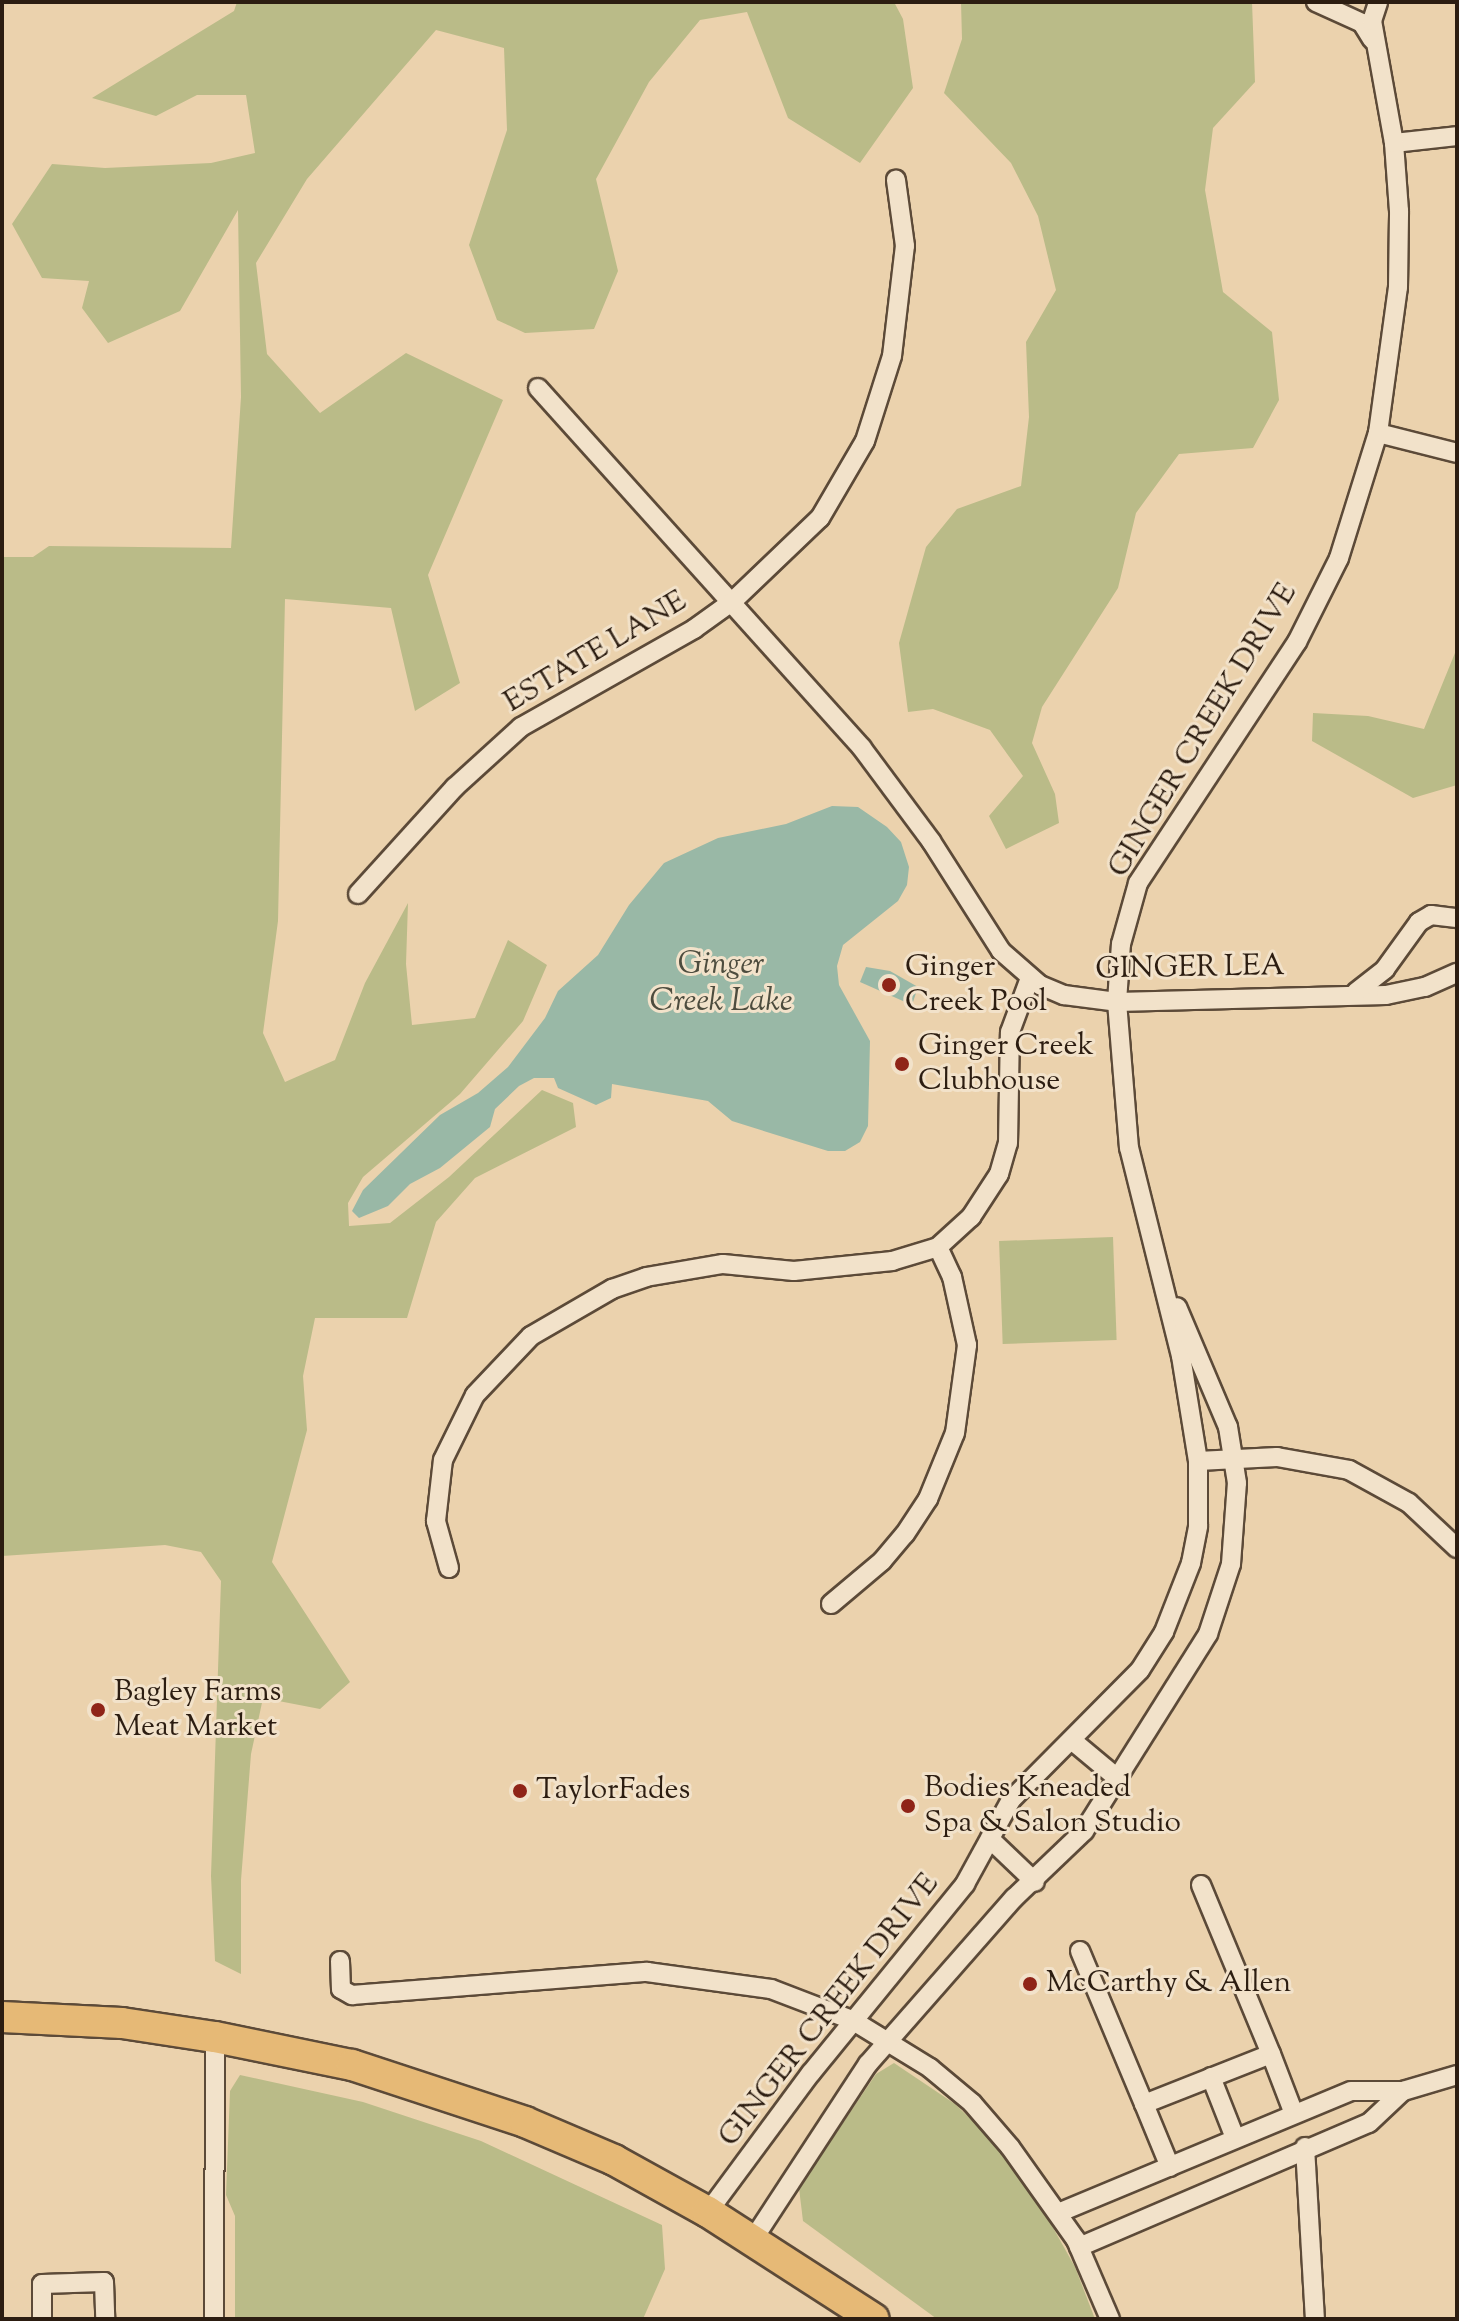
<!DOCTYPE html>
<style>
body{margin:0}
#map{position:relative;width:1459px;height:2321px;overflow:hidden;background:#ebd2ad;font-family:"Sorts Mill Goudy",serif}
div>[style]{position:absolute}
.green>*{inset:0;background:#babb88;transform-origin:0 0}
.water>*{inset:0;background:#99b8a6}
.roads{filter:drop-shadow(2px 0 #5c4a38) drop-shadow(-2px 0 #5c4a38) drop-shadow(0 2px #5c4a38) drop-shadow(0 -2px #5c4a38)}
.street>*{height:18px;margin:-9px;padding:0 9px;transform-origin:9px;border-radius:9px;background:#f2e2ca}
.primary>*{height:30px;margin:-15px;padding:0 15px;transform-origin:15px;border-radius:15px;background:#e6b976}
.dots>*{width:22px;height:22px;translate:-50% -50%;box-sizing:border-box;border:4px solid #f2e2ca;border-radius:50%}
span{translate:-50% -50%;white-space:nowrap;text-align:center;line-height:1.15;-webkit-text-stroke:6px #f2e2ca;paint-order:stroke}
.street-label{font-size:30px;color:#2c1d11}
.poi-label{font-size:30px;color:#2c1d11}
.left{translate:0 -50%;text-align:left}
.water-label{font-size:32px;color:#4d4c3e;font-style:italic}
.frame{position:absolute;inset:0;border:4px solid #2c1d11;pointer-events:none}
</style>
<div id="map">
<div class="green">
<div style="clip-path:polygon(237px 2px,894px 2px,903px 19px,913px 88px,860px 163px,788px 118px,747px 12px,700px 20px,649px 82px,596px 179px,618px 271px,594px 329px,525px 333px,497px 320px,469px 245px,507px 130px,504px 48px,436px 30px,307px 179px,256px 263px,267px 354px,320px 413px,406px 353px,503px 400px,428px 575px,460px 683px,415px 711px,391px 608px,285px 599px,278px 921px,263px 1033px,285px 1082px,335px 1060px,365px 983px,408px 903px,406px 964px,412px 1025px,475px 1018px,508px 940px,547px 965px,523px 1021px,460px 1094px,363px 1177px,348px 1203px,349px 1226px,390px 1223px,449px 1177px,542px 1090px,573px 1103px,576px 1127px,475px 1178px,436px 1222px,407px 1318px,315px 1318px,303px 1376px,307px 1430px,272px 1562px,350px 1682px,320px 1709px,263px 1698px,251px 1754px,241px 1880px,241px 1974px,215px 1961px,211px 1876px,221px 1581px,201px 1552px,165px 1545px,2px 1556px,2px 557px,33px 557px,49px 546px,231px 548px,241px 397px,238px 210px,180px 311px,108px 343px,82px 308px,89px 281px,42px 278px,12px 224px,52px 164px,105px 168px,211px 163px,255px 153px,246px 95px,197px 95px,156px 116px,92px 98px,234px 11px)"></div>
<div style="clip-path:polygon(961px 2px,1252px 2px,1255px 82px,1213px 128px,1205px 190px,1223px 292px,1272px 332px,1279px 400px,1253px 448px,1179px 454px,1136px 513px,1118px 588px,1042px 707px,1032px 743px,1055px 794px,1059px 823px,1006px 849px,989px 816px,1023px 776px,990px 730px,933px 709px,908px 712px,899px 643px,926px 547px,957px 509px,1021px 486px,1029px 417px,1026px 342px,1056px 290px,1038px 216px,1011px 163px,944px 93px,962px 39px)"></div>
<div style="clip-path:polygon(1457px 648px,1457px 785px,1413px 798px,1312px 741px,1313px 713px,1368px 716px,1424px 729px)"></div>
<div style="left:1113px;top:1237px;width:103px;height:114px;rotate:88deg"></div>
<div style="clip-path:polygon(894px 2063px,955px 2104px,999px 2146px,1037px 2199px,1075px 2267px,1095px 2319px,937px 2319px,803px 2221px,799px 2188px,876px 2074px)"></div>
<div style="clip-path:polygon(240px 2075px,363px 2102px,481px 2141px,662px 2225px,665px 2269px,643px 2319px,235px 2319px,235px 2216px,226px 2195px,230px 2091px)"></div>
</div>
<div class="water">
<div style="clip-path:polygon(832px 806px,858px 807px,887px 827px,901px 842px,909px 867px,907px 885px,898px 901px,843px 945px,837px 966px,839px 985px,870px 1041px,868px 1126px,860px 1142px,845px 1151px,828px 1151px,732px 1121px,708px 1101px,612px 1084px,611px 1098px,596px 1105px,558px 1088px,554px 1078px,534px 1078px,519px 1086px,495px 1109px,490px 1127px,440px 1168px,410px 1184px,388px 1206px,359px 1218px,352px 1211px,363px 1190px,440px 1115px,478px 1093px,508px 1067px,545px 1018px,558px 991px,598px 955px,629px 905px,664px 863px,718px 838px,786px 824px)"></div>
<div style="clip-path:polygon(866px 967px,890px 971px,918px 987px,912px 1005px,860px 982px)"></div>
</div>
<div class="roads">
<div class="street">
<div style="left:1316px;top:2px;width:51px;rotate:24.5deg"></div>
<div style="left:1362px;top:23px;width:19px;rotate:58deg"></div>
<div style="left:1394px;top:143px;width:63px;rotate:-6.3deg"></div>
<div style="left:538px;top:388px;width:484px;rotate:48deg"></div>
<div style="left:862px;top:748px;width:116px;rotate:53.4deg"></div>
<div style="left:931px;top:841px;width:130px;rotate:57.5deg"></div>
<div style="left:1001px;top:951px;width:52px;rotate:41.1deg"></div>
<div style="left:1040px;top:985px;width:26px;rotate:23deg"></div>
<div style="left:1064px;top:995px;width:53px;rotate:7.5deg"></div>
<div style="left:1117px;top:1002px;width:269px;rotate:-1.5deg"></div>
<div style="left:1386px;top:995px;width:40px;rotate:-12deg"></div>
<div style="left:1425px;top:987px;width:35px;rotate:-24deg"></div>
<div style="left:1378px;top:433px;width:81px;rotate:14.2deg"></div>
<div style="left:358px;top:894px;width:144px;rotate:-47.8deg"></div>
<div style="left:455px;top:787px;width:89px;rotate:-42.3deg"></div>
<div style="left:521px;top:727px;width:199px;rotate:-29.5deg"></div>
<div style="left:694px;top:629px;width:48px;rotate:-35.7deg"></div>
<div style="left:733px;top:601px;width:120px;rotate:-43.7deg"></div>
<div style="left:820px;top:518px;width:89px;rotate:-59.7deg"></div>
<div style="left:865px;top:441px;width:89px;rotate:-72.4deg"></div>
<div style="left:892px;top:356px;width:111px;rotate:-83.3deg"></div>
<div style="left:905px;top:246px;width:67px;rotate:-97.8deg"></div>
<div style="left:1356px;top:992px;width:37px;rotate:-38deg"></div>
<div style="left:1385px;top:969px;width:58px;rotate:-54.1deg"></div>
<div style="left:1419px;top:922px;width:14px;rotate:-30deg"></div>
<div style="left:1431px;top:915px;width:26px;rotate:7deg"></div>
<div style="left:1198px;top:1461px;width:79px;rotate:-2.9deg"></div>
<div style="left:1277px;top:1457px;width:73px;rotate:10.2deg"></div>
<div style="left:1349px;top:1470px;width:68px;rotate:28.8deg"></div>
<div style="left:1409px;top:1503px;width:66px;rotate:43.2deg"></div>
<div style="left:449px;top:1568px;width:49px;rotate:-105.5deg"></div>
<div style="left:436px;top:1521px;width:61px;rotate:-83.5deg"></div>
<div style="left:443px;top:1460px;width:72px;rotate:-63.8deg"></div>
<div style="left:475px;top:1395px;width:81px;rotate:-46.5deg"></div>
<div style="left:531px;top:1336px;width:94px;rotate:-30.1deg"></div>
<div style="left:612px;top:1289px;width:36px;rotate:-19deg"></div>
<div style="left:646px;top:1277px;width:78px;rotate:-9.6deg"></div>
<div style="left:723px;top:1264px;width:71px;rotate:5.6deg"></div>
<div style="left:794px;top:1271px;width:99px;rotate:-5.8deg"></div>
<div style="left:892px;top:1261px;width:48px;rotate:-16.9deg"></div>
<div style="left:938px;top:1247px;width:45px;rotate:-42.3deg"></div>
<div style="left:971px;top:1217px;width:51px;rotate:-56.9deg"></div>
<div style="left:999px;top:1174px;width:32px;rotate:-74deg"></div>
<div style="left:1008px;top:1143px;width:111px;rotate:-89deg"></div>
<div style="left:1010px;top:1032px;width:58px;rotate:-69.7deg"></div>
<div style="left:831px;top:1604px;width:67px;rotate:-40.1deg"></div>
<div style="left:882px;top:1561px;width:35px;rotate:-50deg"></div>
<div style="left:905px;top:1534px;width:42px;rotate:-56.7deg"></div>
<div style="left:928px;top:1499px;width:71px;rotate:-67.8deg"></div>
<div style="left:955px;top:1433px;width:89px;rotate:-82.2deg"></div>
<div style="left:967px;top:1345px;width:70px;rotate:-102.4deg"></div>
<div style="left:952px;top:1277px;width:33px;rotate:-115deg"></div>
<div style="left:1074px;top:1742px;width:55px;rotate:39.8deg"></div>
<div style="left:990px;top:1839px;width:62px;rotate:43.7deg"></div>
<div style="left:1201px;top:1885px;width:183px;rotate:67.5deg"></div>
<div style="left:1080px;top:1951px;width:166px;rotate:67.3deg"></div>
<div style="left:340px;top:1961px;width:28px;rotate:88deg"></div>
<div style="left:341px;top:1989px;width:13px;rotate:29deg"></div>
<div style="left:352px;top:1995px;width:296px;rotate:-4.5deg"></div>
<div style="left:647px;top:1972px;width:125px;rotate:7.8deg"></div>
<div style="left:771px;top:1989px;width:87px;rotate:20.9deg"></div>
<div style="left:852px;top:2020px;width:92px;rotate:31.6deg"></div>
<div style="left:930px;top:2068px;width:55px;rotate:39.8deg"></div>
<div style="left:972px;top:2103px;width:58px;rotate:49.2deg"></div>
<div style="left:1010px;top:2147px;width:114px;rotate:54.6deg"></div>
<div style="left:1076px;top:2240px;width:86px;rotate:66.7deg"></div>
<div style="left:1211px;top:2077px;width:66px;rotate:68.5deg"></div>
<div style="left:1305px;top:2147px;width:172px;rotate:86.7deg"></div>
<div style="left:1170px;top:2167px;width:68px;rotate:-112.4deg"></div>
<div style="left:1144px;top:2104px;width:136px;rotate:-21.5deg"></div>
<div style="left:1271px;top:2054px;width:64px;rotate:69deg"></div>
<div style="left:708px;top:2212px;width:173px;rotate:-53.5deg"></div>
<div style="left:811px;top:2073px;width:244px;rotate:-50.8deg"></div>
<div style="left:965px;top:1884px;width:96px;rotate:-61.3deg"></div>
<div style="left:1011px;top:1800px;width:183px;rotate:-45.2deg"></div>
<div style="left:1140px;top:1670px;width:45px;rotate:-57.7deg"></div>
<div style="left:1164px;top:1632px;width:74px;rotate:-68.6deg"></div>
<div style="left:1191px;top:1563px;width:38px;rotate:-79deg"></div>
<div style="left:1198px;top:1526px;width:65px;rotate:-90deg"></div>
<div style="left:1198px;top:1461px;width:106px;rotate:-99.2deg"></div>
<div style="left:1181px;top:1356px;width:214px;rotate:-104deg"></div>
<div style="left:1129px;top:1148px;width:146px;rotate:-94.7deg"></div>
<div style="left:1117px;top:1002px;width:58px;rotate:-86.1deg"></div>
<div style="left:1121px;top:944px;width:63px;rotate:-74.4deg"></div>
<div style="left:1138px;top:883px;width:289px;rotate:-56.6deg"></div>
<div style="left:1297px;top:642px;width:94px;rotate:-63.4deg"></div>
<div style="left:1339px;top:558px;width:131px;rotate:-72.7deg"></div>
<div style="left:1378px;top:433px;width:147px;rotate:-82.2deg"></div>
<div style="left:1398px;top:287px;width:76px;rotate:-89.2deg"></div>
<div style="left:1399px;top:211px;width:68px;rotate:-94.2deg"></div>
<div style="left:1394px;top:143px;width:124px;rotate:-100.2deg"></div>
<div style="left:1372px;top:21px;width:20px;rotate:-72deg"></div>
<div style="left:1058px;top:2213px;width:317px;rotate:-22.6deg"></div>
<div style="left:1351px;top:2091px;width:52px"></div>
<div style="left:1403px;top:2091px;width:56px;rotate:-16.5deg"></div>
<div style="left:754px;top:2238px;width:208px;rotate:-56.8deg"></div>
<div style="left:868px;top:2064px;width:221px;rotate:-48.7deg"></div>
<div style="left:1014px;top:1898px;width:97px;rotate:-43.7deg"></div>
<div style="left:1084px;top:1831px;width:233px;rotate:-57.8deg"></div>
<div style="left:1208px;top:1634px;width:74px;rotate:-71.8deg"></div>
<div style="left:1231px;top:1564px;width:81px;rotate:-85.8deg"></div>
<div style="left:1237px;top:1483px;width:57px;rotate:-99.1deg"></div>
<div style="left:1228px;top:1427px;width:130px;rotate:-113deg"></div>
<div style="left:1079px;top:2247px;width:315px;rotate:-23.2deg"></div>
<div style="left:1369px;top:2123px;width:47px;rotate:-43.3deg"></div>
<div style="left:42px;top:2319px;width:35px;rotate:-90deg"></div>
<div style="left:42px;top:2284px;width:62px;rotate:-1.8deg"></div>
<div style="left:104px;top:2282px;width:37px;rotate:88deg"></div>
<div style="left:214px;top:2319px;width:282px;rotate:-89.8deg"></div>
</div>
<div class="primary">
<div style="left:2px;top:2017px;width:120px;rotate:2.9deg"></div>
<div style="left:122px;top:2023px;width:94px;rotate:8.6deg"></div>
<div style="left:215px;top:2037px;width:140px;rotate:11.6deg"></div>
<div style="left:352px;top:2065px;width:182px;rotate:18.2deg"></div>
<div style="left:525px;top:2122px;width:97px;rotate:23.1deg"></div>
<div style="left:614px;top:2160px;width:107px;rotate:29deg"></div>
<div style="left:708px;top:2212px;width:197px;rotate:32.8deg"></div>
</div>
</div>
<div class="dots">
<div style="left:889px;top:985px;background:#8f2418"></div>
<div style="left:902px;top:1064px;background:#8f2418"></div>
<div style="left:98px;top:1710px;background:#8f2418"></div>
<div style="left:520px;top:1791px;background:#8f2418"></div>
<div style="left:908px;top:1806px;background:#8f2418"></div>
<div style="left:1030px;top:1984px;background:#8f2418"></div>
</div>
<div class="street-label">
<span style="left:596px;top:653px;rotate:-31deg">ESTATE LANE</span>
<span style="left:1204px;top:731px;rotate:-59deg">GINGER CREEK DRIVE</span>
<span style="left:1190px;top:969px;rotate:-1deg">GINGER LEA</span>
<span style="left:830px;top:2011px;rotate:-52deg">GINGER CREEK DRIVE</span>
</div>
<div class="poi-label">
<span class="left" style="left:905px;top:985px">Ginger<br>Creek Pool</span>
<span class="left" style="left:918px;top:1064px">Ginger Creek<br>Clubhouse</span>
<span class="left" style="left:114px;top:1710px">Bagley Farms<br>Meat Market</span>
<span class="left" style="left:924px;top:1806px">Bodies Kneaded<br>Spa &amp; Salon Studio</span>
<span class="left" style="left:536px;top:1791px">TaylorFades</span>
<span class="left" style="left:1046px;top:1984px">McCarthy &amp; Allen</span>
</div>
<div class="water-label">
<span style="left:721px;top:984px">Ginger<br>Creek Lake</span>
</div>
<div class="frame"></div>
</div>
